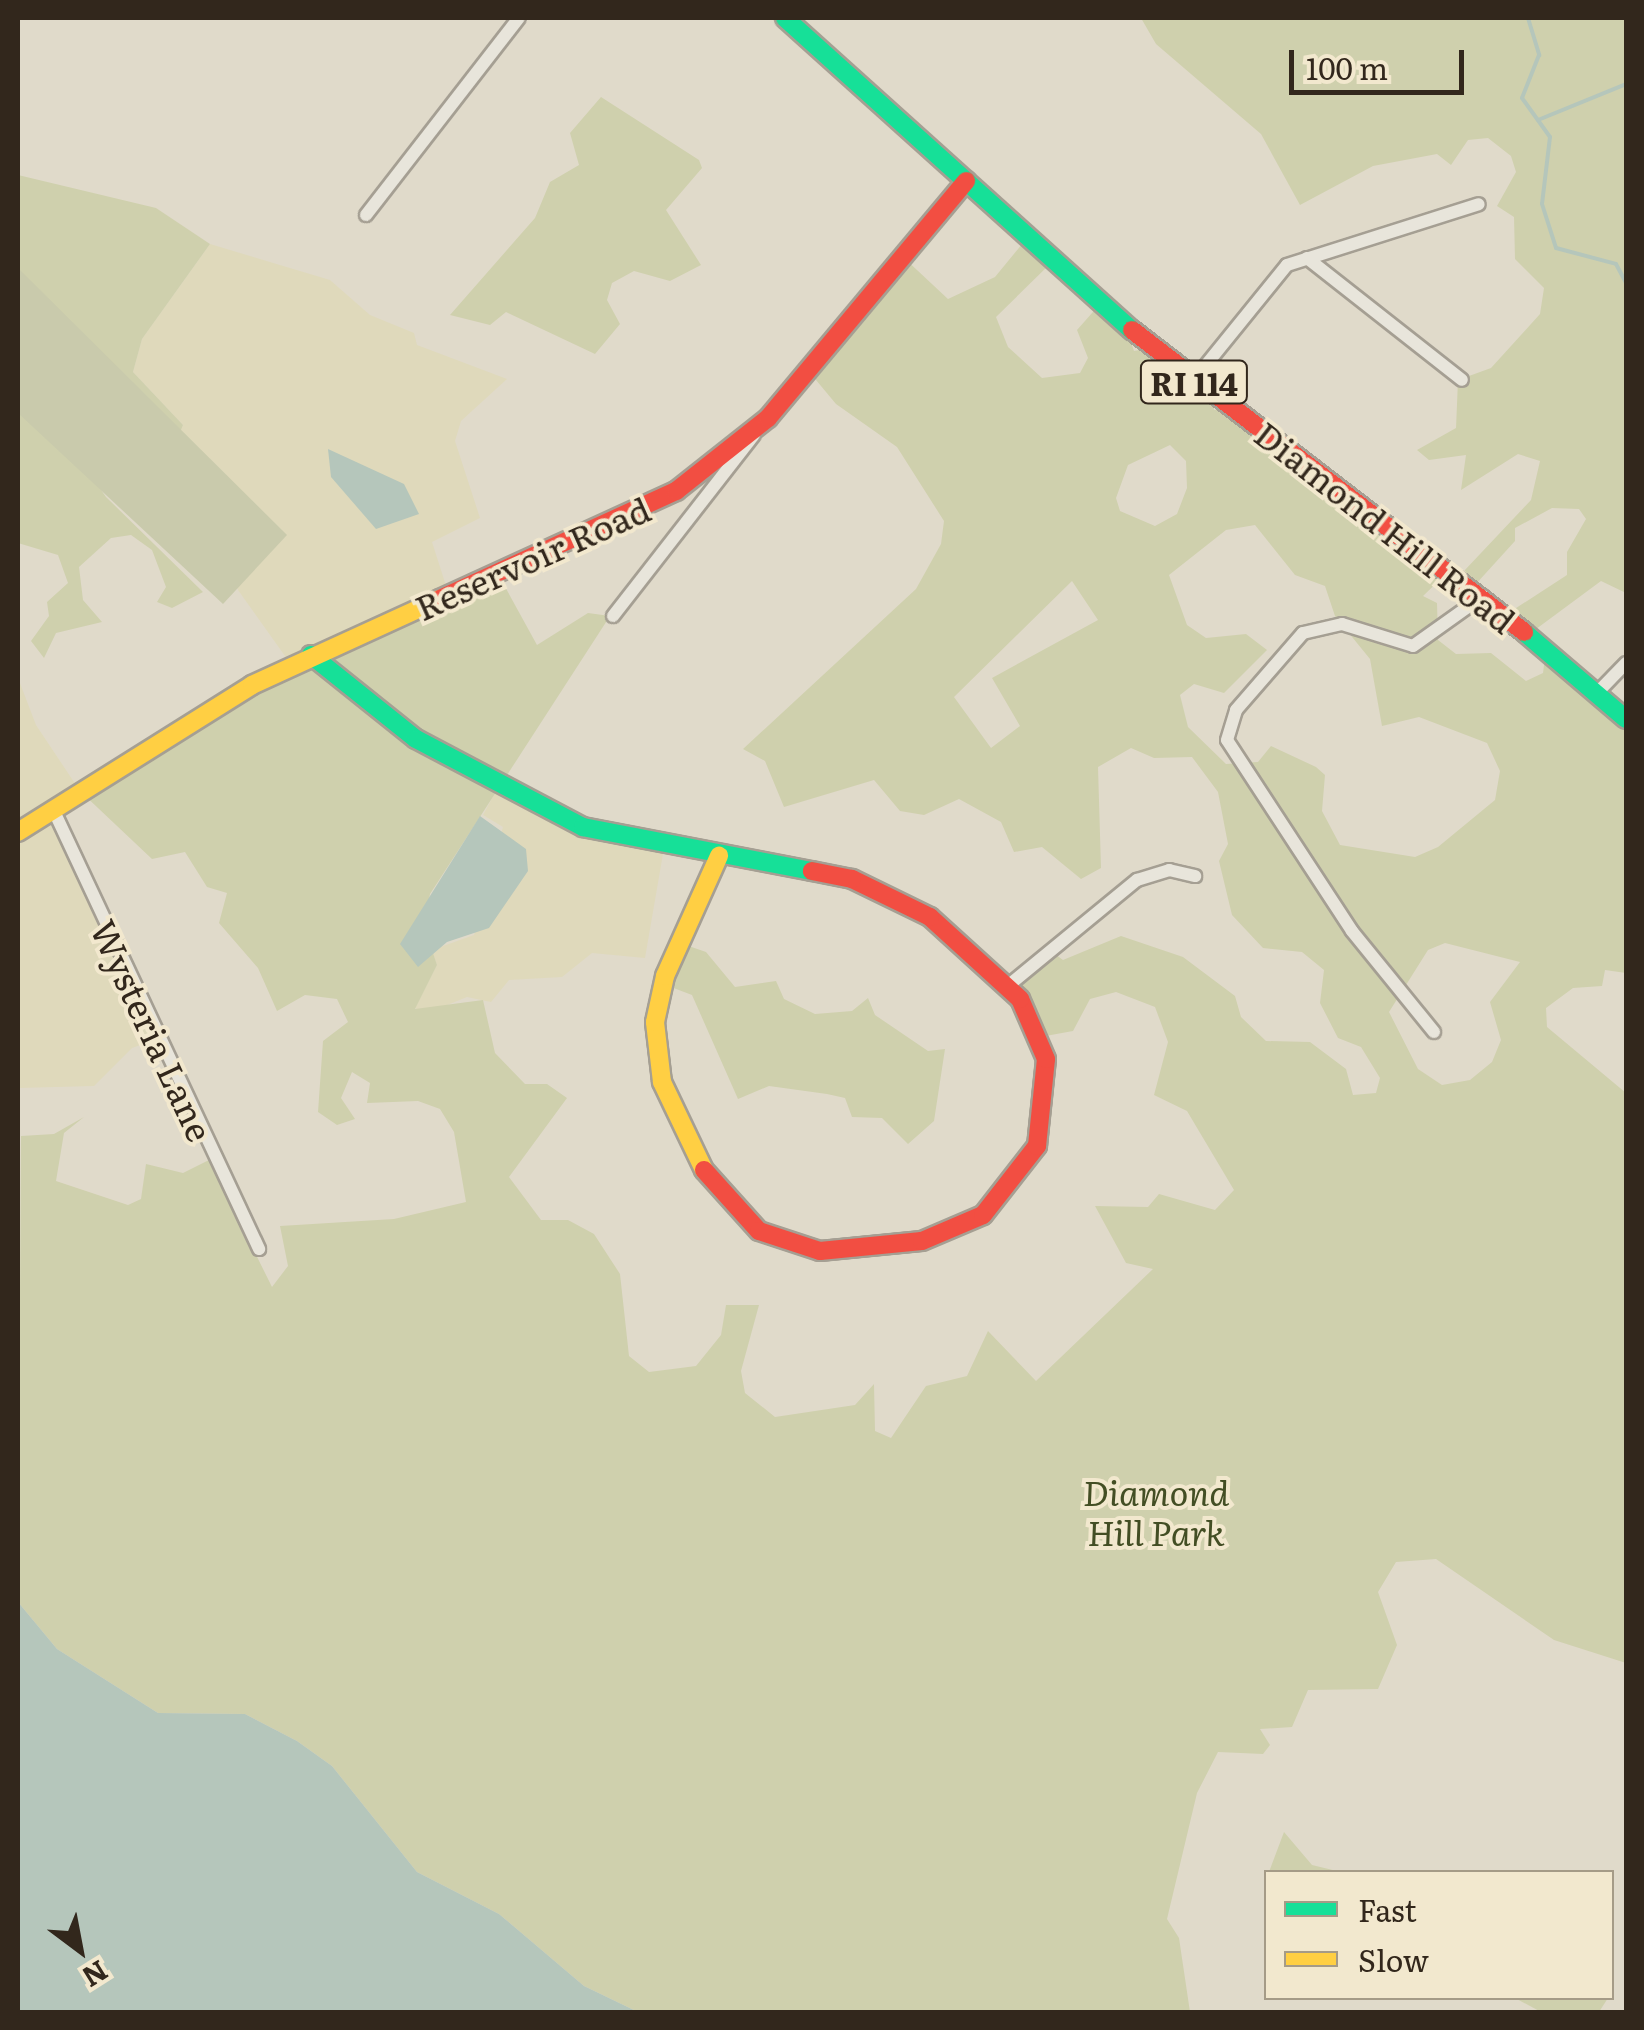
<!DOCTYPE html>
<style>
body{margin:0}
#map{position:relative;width:1644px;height:2030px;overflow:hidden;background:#e0daca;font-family:Literata,serif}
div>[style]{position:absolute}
.farmland>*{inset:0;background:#dfd9bb}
.green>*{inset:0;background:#cfd0ad}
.cemetery>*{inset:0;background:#c9caac}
.water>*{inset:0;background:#b5c6bb}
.stream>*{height:4px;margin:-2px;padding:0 2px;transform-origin:2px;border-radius:2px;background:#b5c6bb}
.roads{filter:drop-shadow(2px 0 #a59f93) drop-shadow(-2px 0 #a59f93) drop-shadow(0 2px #a59f93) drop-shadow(0 -2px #a59f93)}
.street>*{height:12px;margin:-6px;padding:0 6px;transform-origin:6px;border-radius:6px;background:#e8e5db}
.fast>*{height:18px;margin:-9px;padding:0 9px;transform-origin:9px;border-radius:9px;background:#16e098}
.slow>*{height:18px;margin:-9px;padding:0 9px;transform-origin:9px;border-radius:9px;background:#ffcf43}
.jam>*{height:18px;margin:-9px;padding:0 9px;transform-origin:9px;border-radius:9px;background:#f24e42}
span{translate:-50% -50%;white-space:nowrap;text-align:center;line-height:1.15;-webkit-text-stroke:8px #f2e8ce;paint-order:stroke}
.shield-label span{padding:2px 8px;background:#f2e8ce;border:2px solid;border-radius:8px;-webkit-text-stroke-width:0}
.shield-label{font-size:32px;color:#32271c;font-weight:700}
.street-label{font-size:35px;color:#32271c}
.park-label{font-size:35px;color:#434e24;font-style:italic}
.frame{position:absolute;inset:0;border:20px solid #32271c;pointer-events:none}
.legend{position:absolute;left:1264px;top:1870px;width:350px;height:130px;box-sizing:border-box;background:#f2e8ce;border:2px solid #a59b87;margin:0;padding:12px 18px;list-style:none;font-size:30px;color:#32271c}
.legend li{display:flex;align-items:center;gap:20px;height:50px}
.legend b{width:50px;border:2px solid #a59b87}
.north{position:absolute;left:30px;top:1900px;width:100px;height:100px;-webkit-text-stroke:8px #f2e8ce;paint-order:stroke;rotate:148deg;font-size:28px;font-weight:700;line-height:40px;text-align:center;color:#32271c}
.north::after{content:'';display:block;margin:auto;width:35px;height:45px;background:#32271c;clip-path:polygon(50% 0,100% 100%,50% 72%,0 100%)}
.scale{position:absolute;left:1289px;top:50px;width:175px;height:45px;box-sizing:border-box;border:5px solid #32271c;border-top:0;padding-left:12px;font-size:30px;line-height:35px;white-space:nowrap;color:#32271c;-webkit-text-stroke:8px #f2e8ce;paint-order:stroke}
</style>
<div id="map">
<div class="farmland">
<div style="clip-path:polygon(210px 244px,330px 280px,370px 315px,414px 333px,417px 345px,507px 379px,461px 421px,455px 441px,480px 518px,432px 542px,448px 592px,290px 663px,238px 590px,175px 441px,183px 425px,133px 372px,142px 339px)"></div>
<div style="clip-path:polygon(18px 678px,36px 725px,80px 791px,58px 807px,157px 1039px,132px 1048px,94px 1086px,18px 1088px)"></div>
<div style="clip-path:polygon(501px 782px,574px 820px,664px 848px,645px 958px,592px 953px,562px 977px,509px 980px,491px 1002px,467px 997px,425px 1014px,415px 1008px,437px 965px,432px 950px,474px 935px,503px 827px,483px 815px)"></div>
</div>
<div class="green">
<div style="clip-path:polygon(1141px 18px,1626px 18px,1626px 593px,1601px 581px,1528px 635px,1510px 612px,1567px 575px,1567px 552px,1586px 519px,1579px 509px,1552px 508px,1515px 528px,1515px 541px,1475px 585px,1464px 571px,1531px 500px,1540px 461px,1518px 454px,1461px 490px,1466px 455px,1429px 460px,1417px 450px,1456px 428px,1458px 380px,1491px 368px,1540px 314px,1544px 288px,1515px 259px,1514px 217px,1497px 206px,1516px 172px,1511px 156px,1488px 138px,1468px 140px,1451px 165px,1437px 154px,1373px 166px,1300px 205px,1261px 134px,1156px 44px)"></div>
<div style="clip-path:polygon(601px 97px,699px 160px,702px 168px,666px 210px,701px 265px,670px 281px,634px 271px,612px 283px,607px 300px,620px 324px,595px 354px,506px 312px,490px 325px,450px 315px,535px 218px,550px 182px,579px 165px,570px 133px)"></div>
<div style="clip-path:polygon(18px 175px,156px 208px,210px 244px,142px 339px,133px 372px,183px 425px,178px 437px,18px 284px)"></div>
<div style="clip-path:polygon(evenodd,1027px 238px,1052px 262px,996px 317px,1008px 347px,1042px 378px,1080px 373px,1088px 358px,1077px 330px,1100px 304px,1125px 325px,1134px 351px,1151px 348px,1212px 395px,1214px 410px,1229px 407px,1451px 569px,1423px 596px,1437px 603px,1438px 640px,1456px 654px,1491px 653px,1526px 681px,1543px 673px,1546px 650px,1626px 719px,1626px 973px,1605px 970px,1602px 986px,1573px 988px,1546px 1008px,1547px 1027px,1626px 1093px,1626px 1663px,1554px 1640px,1436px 1559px,1396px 1562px,1378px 1592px,1397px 1645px,1378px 1689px,1308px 1690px,1292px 1727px,1260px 1729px,1270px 1745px,1263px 1754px,1218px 1752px,1197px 1793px,1167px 1919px,1179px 1938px,1190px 2012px,638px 2012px,584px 1986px,499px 1914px,417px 1872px,332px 1766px,297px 1741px,245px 1714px,158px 1713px,57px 1649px,18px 1602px,21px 1136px,54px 1134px,84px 1117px,64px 1133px,56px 1181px,128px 1205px,141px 1199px,146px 1164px,183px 1173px,209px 1160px,272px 1287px,288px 1266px,280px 1226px,394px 1219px,466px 1202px,454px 1132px,440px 1109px,418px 1101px,367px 1103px,370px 1083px,352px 1072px,341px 1098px,355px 1119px,337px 1125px,318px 1112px,323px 1041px,348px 1022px,337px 999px,305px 995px,277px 1011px,258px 968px,219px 923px,227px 893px,207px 887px,185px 852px,152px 859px,80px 791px,191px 722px,498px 574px,537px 645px,588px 613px,610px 616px,430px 894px,417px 966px,432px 950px,437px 965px,415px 1009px,483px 1000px,495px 1053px,525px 1084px,547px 1084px,567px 1098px,509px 1177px,541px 1220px,568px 1220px,594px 1234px,620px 1274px,629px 1356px,649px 1372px,696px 1366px,721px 1335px,726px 1305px,759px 1305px,741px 1371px,745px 1393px,775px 1417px,855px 1405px,874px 1384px,875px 1431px,891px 1438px,926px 1386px,967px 1376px,988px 1331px,1036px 1381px,1153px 1269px,1126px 1263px,1095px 1206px,1148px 1207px,1159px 1194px,1215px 1210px,1234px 1190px,1187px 1111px,1154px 1095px,1168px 1042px,1155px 1007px,1116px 992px,1090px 999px,1073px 1031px,1040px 1037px,1008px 983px,1048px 949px,1063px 960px,1121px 936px,1183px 957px,1235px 996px,1241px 1017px,1266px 1041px,1310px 1042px,1346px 1069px,1353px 1095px,1376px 1093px,1380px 1078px,1361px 1047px,1338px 1038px,1320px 1003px,1324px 970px,1302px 952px,1263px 948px,1232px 915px,1219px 861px,1228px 844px,1218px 792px,1192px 757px,1154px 758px,1131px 748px,1098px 767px,1101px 868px,1081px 879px,1042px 847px,1014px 852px,1001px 822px,959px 799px,924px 815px,900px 811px,874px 780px,784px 807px,765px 761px,743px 749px,916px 589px,941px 544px,944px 521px,897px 447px,836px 404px,806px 368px,902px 256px,948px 299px,995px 277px,1027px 238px,1170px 445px,1186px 461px,1187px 488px,1177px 514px,1155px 526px,1120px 511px,1116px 498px,1128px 465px,1170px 445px,1027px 238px,1255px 525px,1295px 575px,1325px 586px,1335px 616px,1370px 659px,1382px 726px,1419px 717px,1487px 743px,1500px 771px,1495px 800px,1438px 847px,1415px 857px,1340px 845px,1322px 811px,1325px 775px,1316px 767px,1271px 746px,1258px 762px,1226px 764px,1188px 727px,1180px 695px,1194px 684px,1224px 693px,1267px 650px,1246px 634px,1206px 638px,1187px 625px,1169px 575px,1226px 530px,1255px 525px,1027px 238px,1072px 581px,1098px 620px,992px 678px,1020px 726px,991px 748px,954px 697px,1072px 581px,1027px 238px,1445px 943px,1520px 962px,1490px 1002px,1501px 1040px,1492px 1062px,1470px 1080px,1442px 1085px,1418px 1069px,1389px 1012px,1428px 950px,1445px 943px)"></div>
<div style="clip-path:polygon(18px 402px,73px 450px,106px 497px,203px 592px,172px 608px,157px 602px,166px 587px,152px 550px,131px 535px,111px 538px,79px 567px,83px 600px,102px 622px,56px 633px,44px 658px,31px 641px,49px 616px,47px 602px,68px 583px,58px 555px,18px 543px)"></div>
<div style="clip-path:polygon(680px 943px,706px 952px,735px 987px,776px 981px,784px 999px,815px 1014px,852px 1011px,868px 998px,875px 1015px,928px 1051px,945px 1049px,934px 1121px,908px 1144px,882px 1118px,852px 1117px,845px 1098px,827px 1094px,769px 1086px,738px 1099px,692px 995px,663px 984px)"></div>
<div style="clip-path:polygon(1284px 1832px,1312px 1865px,1341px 1872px,1269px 1872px)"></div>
<div style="clip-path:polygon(1515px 1998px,1608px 1998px,1599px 2012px,1541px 2012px)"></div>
</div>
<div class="cemetery">
<div style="clip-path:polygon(18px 268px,287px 535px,223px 604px,18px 413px)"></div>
</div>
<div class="water">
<div style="clip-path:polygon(328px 449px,404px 484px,419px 514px,376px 529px,331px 477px)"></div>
<div style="clip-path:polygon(480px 816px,526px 849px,528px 871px,489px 928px,447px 942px,418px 967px,400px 944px)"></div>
<div style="clip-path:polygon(18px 1602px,57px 1649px,158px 1713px,245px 1714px,297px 1741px,332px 1766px,417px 1872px,499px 1914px,584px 1986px,638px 2012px,18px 2012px)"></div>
</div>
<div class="stream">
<div style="left:1528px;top:18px;width:39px;rotate:73deg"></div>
<div style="left:1539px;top:55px;width:46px;rotate:111.6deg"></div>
<div style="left:1522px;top:98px;width:48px;rotate:54.3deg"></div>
<div style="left:1550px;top:137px;width:67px;rotate:96.8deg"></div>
<div style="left:1542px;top:204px;width:46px;rotate:72.3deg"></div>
<div style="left:1556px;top:248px;width:62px;rotate:14.9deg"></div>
<div style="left:1616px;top:264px;width:21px;rotate:62deg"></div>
<div style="left:1538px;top:120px;width:95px;rotate:-22.2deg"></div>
</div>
<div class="roads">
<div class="street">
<div style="left:366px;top:215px;width:249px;rotate:-52.2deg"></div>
<div style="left:1307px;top:258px;width:197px;rotate:38.2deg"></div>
<div style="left:1193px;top:381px;width:149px;rotate:-51deg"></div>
<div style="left:1287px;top:265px;width:201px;rotate:-17.6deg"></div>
<div style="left:613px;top:616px;width:229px;rotate:-52.1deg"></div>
<div style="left:1596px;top:694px;width:43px;rotate:-45.9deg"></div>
<div style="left:53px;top:809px;width:486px;rotate:64.9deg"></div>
<div style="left:1009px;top:985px;width:166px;rotate:-39.4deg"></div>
<div style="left:1137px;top:880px;width:34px;rotate:-17deg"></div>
<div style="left:1169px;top:870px;width:27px;rotate:13deg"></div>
<div style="left:1434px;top:1032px;width:130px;rotate:-129.1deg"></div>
<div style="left:1352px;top:931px;width:228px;rotate:-123.2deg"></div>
<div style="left:1227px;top:740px;width:31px;rotate:-73deg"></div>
<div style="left:1236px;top:710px;width:102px;rotate:-49deg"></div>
<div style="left:1303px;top:633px;width:40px;rotate:-13deg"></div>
<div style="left:1342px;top:624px;width:74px;rotate:17.2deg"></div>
<div style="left:1413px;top:646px;width:86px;rotate:-35.5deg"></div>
</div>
<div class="fast">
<div style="left:785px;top:18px;width:467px;rotate:42deg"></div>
<div style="left:1524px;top:632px;width:134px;rotate:40.5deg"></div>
<div style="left:311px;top:655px;width:134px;rotate:38.7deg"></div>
<div style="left:416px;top:739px;width:189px;rotate:27.8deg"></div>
<div style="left:583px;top:827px;width:233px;rotate:10.9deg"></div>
</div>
<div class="slow">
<div style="left:18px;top:832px;width:276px;rotate:-32.1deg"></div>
<div style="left:252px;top:685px;width:207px;rotate:-24.6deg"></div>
<div style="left:704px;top:1170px;width:98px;rotate:-115.5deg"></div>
<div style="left:662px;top:1082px;width:60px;rotate:-96.7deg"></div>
<div style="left:655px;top:1022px;width:47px;rotate:-77.7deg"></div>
<div style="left:665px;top:976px;width:132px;rotate:-65.8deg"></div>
</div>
<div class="jam">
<div style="left:1132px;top:330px;width:495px;rotate:37.6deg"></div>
<div style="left:440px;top:599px;width:260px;rotate:-24.6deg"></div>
<div style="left:676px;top:491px;width:117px;rotate:-38.4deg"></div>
<div style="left:768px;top:418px;width:309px;rotate:-50.1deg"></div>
<div style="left:704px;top:1170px;width:82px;rotate:48deg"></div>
<div style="left:759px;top:1231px;width:64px;rotate:18.2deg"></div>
<div style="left:820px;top:1251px;width:102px;rotate:-5.6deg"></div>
<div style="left:922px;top:1241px;width:66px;rotate:-23.1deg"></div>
<div style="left:983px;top:1215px;width:88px;rotate:-52deg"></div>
<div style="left:1037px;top:1146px;width:87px;rotate:-84.1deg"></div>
<div style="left:1046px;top:1059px;width:65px;rotate:-113.4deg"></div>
<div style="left:1020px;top:999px;width:122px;rotate:-137.7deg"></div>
<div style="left:930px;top:917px;width:87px;rotate:-154deg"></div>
<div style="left:852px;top:879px;width:41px;rotate:-168.7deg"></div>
</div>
</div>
<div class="shield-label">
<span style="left:1194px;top:382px">RI 114</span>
</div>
<div class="street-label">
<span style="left:1386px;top:526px;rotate:38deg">Diamond Hill Road</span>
<span style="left:532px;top:557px;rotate:-24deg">Reservoir Road</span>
<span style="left:153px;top:1030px;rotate:65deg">Wysteria Lane</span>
</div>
<div class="park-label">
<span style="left:1156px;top:1511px">Diamond<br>Hill Park</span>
</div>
<div class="frame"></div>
<ul class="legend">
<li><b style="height:12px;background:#16e098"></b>Fast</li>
<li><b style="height:12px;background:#ffcf43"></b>Slow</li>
</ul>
<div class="north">N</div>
<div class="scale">100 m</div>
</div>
